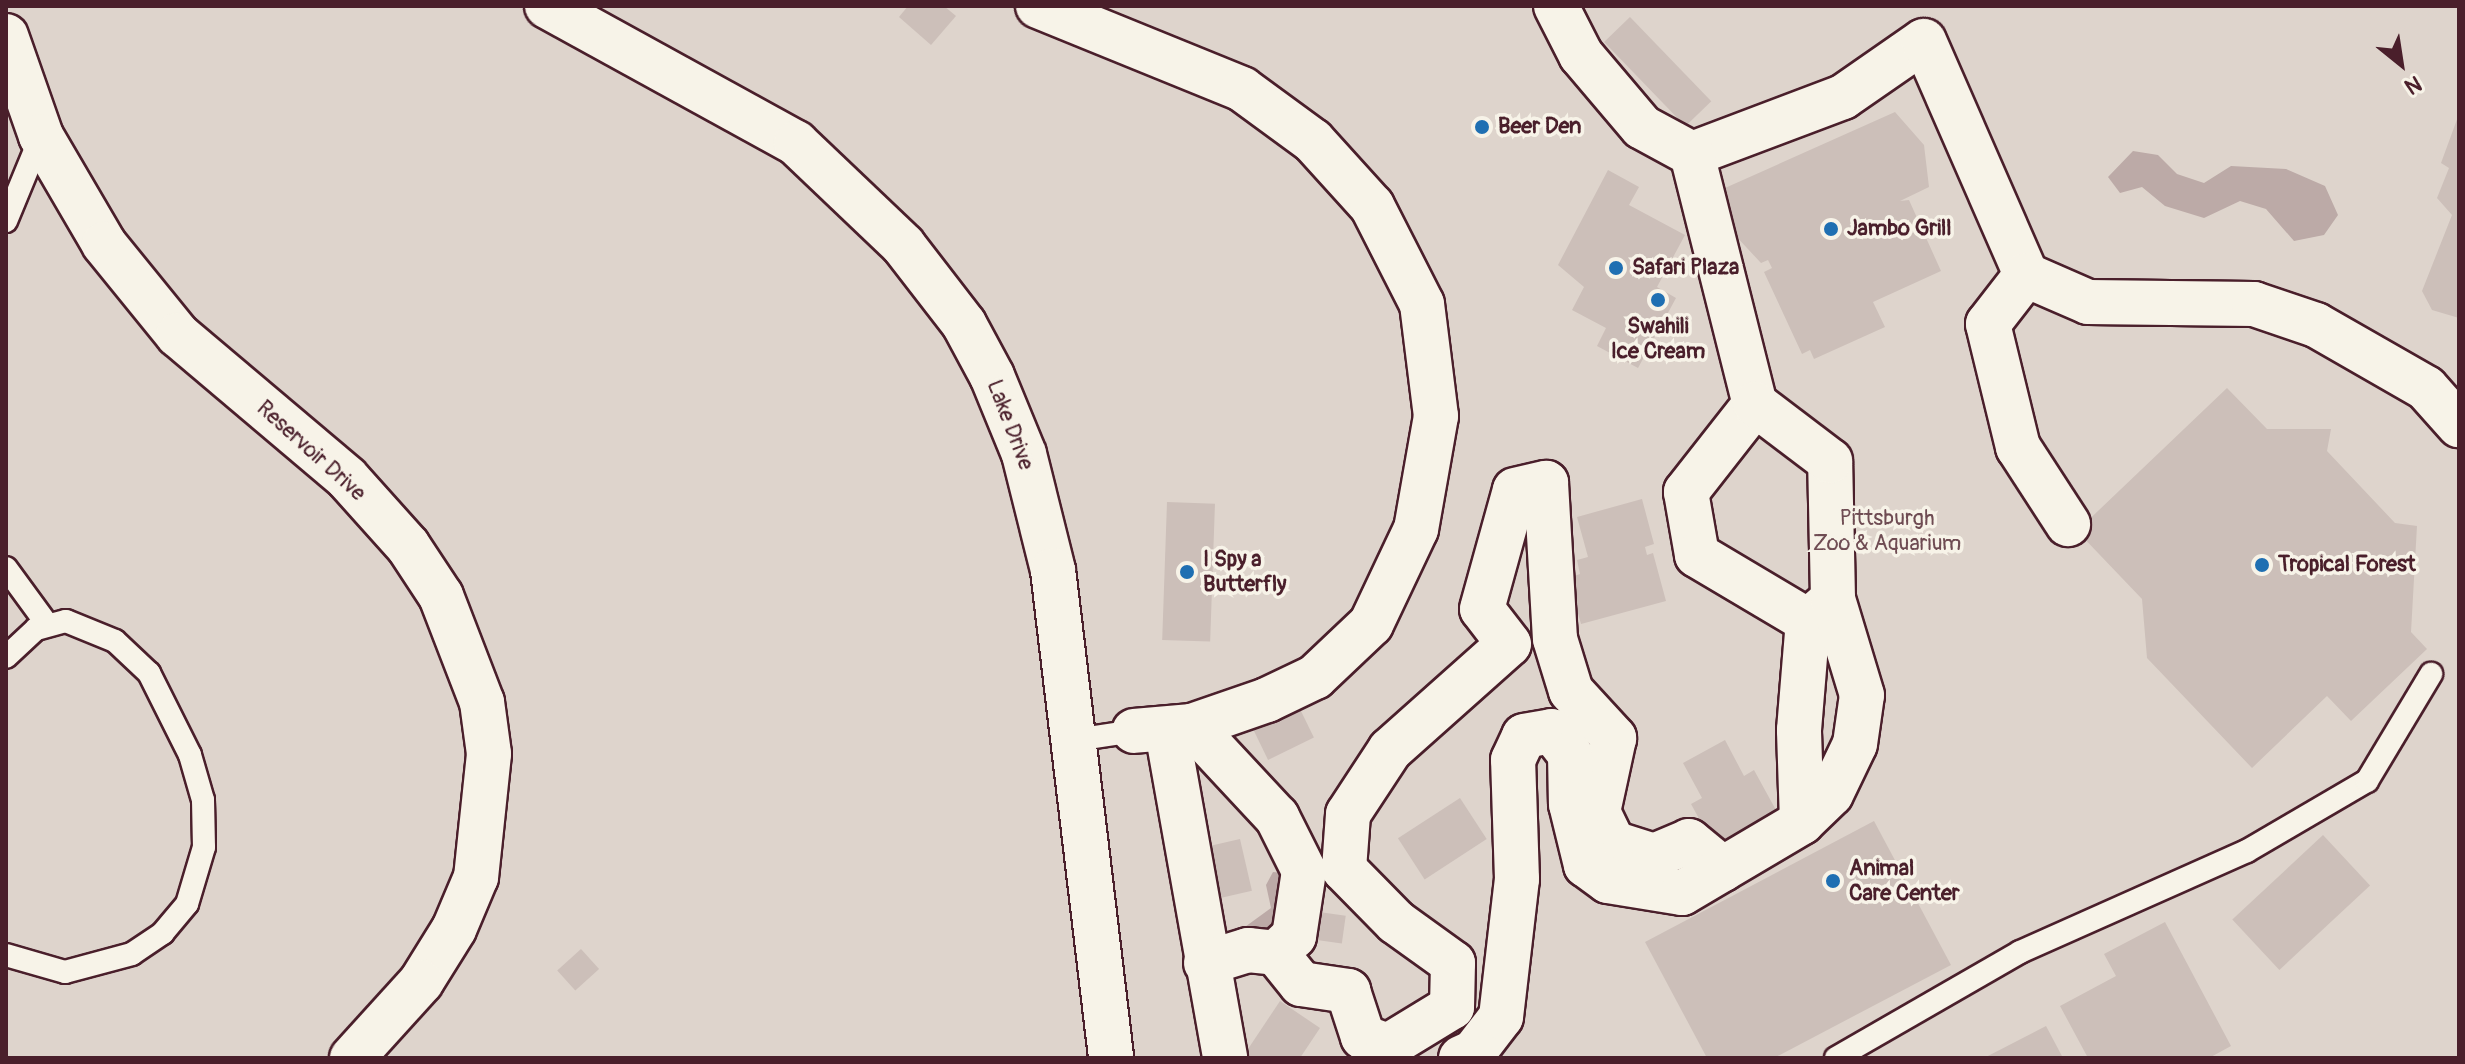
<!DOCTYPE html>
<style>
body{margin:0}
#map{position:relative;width:2465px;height:1064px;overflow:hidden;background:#f7f3e8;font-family:Pangolin,sans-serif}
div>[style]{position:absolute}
.green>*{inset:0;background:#ded4cc;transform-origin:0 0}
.water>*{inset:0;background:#bcaaa7}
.building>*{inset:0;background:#ccbfb9;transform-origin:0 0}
.roads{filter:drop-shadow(2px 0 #4a1f2b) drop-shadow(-2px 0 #4a1f2b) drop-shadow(0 2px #4a1f2b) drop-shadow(0 -2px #4a1f2b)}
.lane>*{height:22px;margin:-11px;padding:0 11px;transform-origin:11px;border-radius:11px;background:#f7f3e8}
.street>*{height:44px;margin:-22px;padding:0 22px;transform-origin:22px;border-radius:22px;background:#f7f3e8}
.dots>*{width:22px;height:22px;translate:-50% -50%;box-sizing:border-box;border:4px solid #f7f3e8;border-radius:50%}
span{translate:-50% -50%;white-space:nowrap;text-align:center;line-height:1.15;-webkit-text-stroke:7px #f7f3e8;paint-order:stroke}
.poi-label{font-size:22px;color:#4a1f2b;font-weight:700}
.left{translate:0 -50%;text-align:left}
.street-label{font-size:22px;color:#4a1f2b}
.park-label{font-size:22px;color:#6f4c53}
.frame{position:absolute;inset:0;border:8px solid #4a1f2b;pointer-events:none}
.north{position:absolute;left:2361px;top:24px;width:80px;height:80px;-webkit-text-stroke:6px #f7f3e8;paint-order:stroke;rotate:150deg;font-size:22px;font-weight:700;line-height:32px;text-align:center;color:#4a1f2b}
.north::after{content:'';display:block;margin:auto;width:28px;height:36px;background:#4a1f2b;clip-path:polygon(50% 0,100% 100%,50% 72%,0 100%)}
</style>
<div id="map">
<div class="green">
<div style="left:6px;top:6px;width:2453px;height:1052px"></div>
</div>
<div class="water">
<div style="clip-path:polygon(2133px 151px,2158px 155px,2177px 174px,2204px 183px,2231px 166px,2286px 169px,2325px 186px,2338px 215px,2324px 235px,2294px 241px,2266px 209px,2240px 201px,2204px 218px,2165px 206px,2142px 187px,2120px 193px,2108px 177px)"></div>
<div style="clip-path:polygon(1273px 872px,1294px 874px,1270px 943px,1238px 932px,1271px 908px,1266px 885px)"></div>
</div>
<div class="building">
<div style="clip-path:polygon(908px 6px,944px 6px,956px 16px,931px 45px,899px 17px)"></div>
<div style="left:1630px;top:17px;width:117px;height:36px;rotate:46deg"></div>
<div style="clip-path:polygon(1895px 112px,1924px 145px,1929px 187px,1900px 201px,1909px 200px,1941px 271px,1873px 302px,1885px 327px,1814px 359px,1810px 350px,1802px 354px,1764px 272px,1772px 268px,1768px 260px,1761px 263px,1733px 233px,1725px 188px)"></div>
<div style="clip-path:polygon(2459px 114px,2459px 318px,2432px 310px,2422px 291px,2452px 215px,2437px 198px,2449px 168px,2441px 163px)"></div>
<div style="clip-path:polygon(1608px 170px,1639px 187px,1629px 205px,1685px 235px,1657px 287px,1676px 298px,1638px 368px,1597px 346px,1606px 328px,1572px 310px,1584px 287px,1558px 265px)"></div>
<div style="clip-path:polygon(2227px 388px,2267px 429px,2331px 429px,2327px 451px,2395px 523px,2417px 526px,2411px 632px,2427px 649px,2351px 721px,2327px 696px,2252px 768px,2147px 658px,2142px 599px,2077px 531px)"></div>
<div style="clip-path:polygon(1642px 499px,1654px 544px,1645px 547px,1647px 555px,1653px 553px,1666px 601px,1581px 624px,1568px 578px,1580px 574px,1577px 560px,1588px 557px,1577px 517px)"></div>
<div style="left:1167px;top:502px;width:48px;height:138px;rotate:2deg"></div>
<div style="left:1299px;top:707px;width:34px;height:51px;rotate:64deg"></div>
<div style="clip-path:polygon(1725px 740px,1744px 776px,1754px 770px,1777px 812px,1714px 846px,1691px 804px,1702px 798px,1683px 763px)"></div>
<div style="left:1460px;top:798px;width:49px;height:74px;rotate:57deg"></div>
<div style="clip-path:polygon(1874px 821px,1951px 965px,1774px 1058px,1707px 1058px,1645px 942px)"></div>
<div style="left:2323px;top:835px;width:69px;height:124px;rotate:47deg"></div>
<div style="left:1240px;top:839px;width:53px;height:48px;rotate:77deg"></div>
<div style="left:1319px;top:912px;width:27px;height:28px;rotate:8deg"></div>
<div style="clip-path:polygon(2165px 922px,2231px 1046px,2209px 1058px,2088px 1058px,2060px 1006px,2116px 976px,2104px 954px)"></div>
<div style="left:581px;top:949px;width:27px;height:32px;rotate:48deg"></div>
<div style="clip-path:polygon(1280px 1001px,1320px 1028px,1300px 1058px,1242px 1058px)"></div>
<div style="clip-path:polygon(2046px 1026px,2063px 1058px,1984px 1058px)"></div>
</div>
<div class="roads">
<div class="lane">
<div style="left:6px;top:221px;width:92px;rotate:-67.6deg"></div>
<div style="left:6px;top:568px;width:69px;rotate:53.8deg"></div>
<div style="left:6px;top:657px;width:41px;rotate:-43deg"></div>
<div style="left:36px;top:629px;width:31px;rotate:-15deg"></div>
<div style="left:66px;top:621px;width:53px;rotate:22.2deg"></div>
<div style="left:115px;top:641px;width:47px;rotate:43.3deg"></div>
<div style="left:149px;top:673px;width:92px;rotate:63.4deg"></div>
<div style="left:190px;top:755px;width:47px;rotate:73.9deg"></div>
<div style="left:203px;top:800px;width:47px;rotate:88.8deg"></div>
<div style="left:204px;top:847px;width:59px;rotate:106.6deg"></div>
<div style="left:187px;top:904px;width:38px;rotate:130deg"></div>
<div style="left:163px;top:933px;width:37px;rotate:146deg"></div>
<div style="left:132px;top:954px;width:69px;rotate:165deg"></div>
<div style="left:65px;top:972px;width:61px;rotate:-163.9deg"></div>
<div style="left:1075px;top:740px;width:60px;rotate:-8.7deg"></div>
<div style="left:1836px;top:1058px;width:212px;rotate:-29.9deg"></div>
<div style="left:2020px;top:952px;width:248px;rotate:-24deg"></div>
<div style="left:2247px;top:851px;width:139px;rotate:-30.3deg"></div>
<div style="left:2367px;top:781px;width:125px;rotate:-59.1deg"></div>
</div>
<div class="street">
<div style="left:547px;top:6px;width:284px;rotate:28.8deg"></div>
<div style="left:796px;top:143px;width:148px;rotate:43.6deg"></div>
<div style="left:903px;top:245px;width:100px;rotate:52.3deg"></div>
<div style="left:964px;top:324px;width:59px;rotate:61.7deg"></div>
<div style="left:992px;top:376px;width:84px;rotate:67.7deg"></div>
<div style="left:1024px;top:454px;width:120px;rotate:76deg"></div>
<div style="left:1053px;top:570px;width:491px;rotate:83.2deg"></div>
<div style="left:1038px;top:6px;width:220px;rotate:22.1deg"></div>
<div style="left:1242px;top:89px;width:88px;rotate:36.2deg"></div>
<div style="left:1313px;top:141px;width:88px;rotate:47.8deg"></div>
<div style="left:1372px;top:206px;width:110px;rotate:63deg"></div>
<div style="left:1422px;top:304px;width:113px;rotate:82.9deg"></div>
<div style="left:1436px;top:416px;width:115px;rotate:100deg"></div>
<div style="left:1416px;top:529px;width:105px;rotate:115.3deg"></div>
<div style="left:1371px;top:624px;width:77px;rotate:136.6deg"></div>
<div style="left:1315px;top:677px;width:53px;rotate:154.4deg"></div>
<div style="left:1267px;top:700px;width:79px;rotate:160.9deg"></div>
<div style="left:1192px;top:726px;width:58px;rotate:175.1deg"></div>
<div style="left:1556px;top:6px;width:55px;rotate:63deg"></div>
<div style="left:1581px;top:55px;width:94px;rotate:49.7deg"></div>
<div style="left:1642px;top:127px;width:57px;rotate:28.4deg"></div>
<div style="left:1692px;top:154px;width:161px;rotate:-20.7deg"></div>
<div style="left:1843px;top:97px;width:98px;rotate:-34.7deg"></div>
<div style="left:1924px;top:41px;width:255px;rotate:66.4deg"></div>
<div style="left:2026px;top:275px;width:68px;rotate:23.5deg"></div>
<div style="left:2088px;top:302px;width:166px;rotate:0.7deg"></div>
<div style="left:2254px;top:304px;width:65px;rotate:18.7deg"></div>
<div style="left:2316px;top:325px;width:127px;rotate:29.8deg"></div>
<div style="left:2426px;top:388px;width:50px;rotate:48.3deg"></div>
<div style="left:6px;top:36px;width:106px;rotate:70.7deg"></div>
<div style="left:41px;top:136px;width:125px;rotate:59.7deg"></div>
<div style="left:104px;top:244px;width:117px;rotate:50.9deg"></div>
<div style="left:178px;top:335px;width:221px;rotate:40.2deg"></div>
<div style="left:347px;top:478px;width:91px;rotate:48.1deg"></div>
<div style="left:408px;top:546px;width:60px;rotate:56.6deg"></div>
<div style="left:441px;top:596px;width:114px;rotate:68.9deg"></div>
<div style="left:482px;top:702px;width:52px;rotate:82.3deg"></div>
<div style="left:489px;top:754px;width:124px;rotate:96deg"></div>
<div style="left:476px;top:877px;width:56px;rotate:112.9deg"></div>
<div style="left:454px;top:929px;width:62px;rotate:121.9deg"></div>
<div style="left:421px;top:982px;width:103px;rotate:132.2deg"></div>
<div style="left:1692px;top:154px;width:258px;rotate:75.9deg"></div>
<div style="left:1755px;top:404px;width:112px;rotate:128.1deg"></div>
<div style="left:1686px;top:492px;width:64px;rotate:80.1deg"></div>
<div style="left:1697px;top:555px;width:129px;rotate:30.7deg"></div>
<div style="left:1808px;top:621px;width:33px;rotate:-41deg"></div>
<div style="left:2026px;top:275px;width:62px;rotate:127.8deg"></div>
<div style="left:1988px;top:324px;width:127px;rotate:76.3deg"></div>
<div style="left:2018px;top:447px;width:92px;rotate:57deg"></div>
<div style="left:1192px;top:726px;width:125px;rotate:47deg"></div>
<div style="left:1277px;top:817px;width:60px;rotate:63.4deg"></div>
<div style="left:1304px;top:871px;width:66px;rotate:98.7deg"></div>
<div style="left:1294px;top:936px;width:25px;rotate:137deg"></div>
<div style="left:1276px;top:953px;width:40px;rotate:51deg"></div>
<div style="left:1301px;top:984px;width:48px;rotate:8.5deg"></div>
<div style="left:1348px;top:991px;width:48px;rotate:71.9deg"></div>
<div style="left:1363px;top:1037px;width:27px;rotate:20deg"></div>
<div style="left:1388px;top:1046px;width:75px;rotate:-31.4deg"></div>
<div style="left:1452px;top:1007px;width:44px;rotate:-88.7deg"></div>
<div style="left:1453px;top:963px;width:70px;rotate:-144.3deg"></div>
<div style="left:1396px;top:922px;width:74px;rotate:-134.5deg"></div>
<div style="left:1344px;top:869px;width:55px;rotate:-85.8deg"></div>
<div style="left:1348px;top:814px;width:77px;rotate:-56.7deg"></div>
<div style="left:1390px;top:750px;width:159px;rotate:-41.7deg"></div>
<div style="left:1509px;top:644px;width:44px;rotate:-127.6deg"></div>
<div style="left:1482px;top:609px;width:123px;rotate:-74.5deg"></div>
<div style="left:1515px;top:490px;width:32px;rotate:-13deg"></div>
<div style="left:1546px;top:483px;width:156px;rotate:86.7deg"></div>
<div style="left:1555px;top:639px;width:54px;rotate:72.9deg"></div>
<div style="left:1571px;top:691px;width:64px;rotate:47.5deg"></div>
<div style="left:1614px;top:738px;width:76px;rotate:102.2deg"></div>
<div style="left:1598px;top:812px;width:34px;rotate:64deg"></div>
<div style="left:1613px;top:843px;width:43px;rotate:17.6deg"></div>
<div style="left:1167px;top:731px;width:332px;rotate:79.9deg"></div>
<div style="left:1802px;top:822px;width:92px;rotate:-91.9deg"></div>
<div style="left:1799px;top:730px;width:109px;rotate:-85.3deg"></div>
<div style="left:1643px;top:883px;width:29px;rotate:-68deg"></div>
<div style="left:1654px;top:856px;width:38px;rotate:-23deg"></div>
<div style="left:1689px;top:841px;width:44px;rotate:39.5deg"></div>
<div style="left:1206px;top:963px;width:44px;rotate:-17.2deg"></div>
<div style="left:1248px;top:950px;width:28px;rotate:6deg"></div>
<div style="left:1461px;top:1058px;width:14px;rotate:-25deg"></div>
<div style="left:1474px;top:1052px;width:44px;rotate:-52.4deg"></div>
<div style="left:1501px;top:1017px;width:139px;rotate:-83.4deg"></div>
<div style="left:1517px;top:879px;width:119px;rotate:-91.9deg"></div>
<div style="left:1513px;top:760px;width:26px;rotate:-65deg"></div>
<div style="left:1524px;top:736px;width:28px;rotate:-10deg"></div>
<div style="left:1552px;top:731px;width:29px;rotate:52deg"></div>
<div style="left:1570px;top:754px;width:50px;rotate:88.9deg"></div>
<div style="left:1571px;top:804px;width:63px;rotate:76.2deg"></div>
<div style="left:1586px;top:865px;width:27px;rotate:36deg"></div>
<div style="left:1608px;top:881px;width:75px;rotate:9.2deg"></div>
<div style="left:1682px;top:893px;width:139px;rotate:-30.6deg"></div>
<div style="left:1802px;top:822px;width:40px;rotate:-44deg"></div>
<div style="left:1831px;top:794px;width:55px;rotate:-64.4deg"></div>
<div style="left:1855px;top:744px;width:49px;rotate:-81.9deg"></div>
<div style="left:1862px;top:695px;width:100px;rotate:-106.8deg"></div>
<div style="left:1833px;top:599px;width:138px;rotate:-91.2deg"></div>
<div style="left:1830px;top:461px;width:94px;rotate:-142.8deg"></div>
</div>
</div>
<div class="dots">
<div style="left:1482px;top:127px;background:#1f6fb2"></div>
<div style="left:1831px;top:229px;background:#1f6fb2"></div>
<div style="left:1616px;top:268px;background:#1f6fb2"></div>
<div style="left:1658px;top:300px;background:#1f6fb2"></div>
<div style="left:2262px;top:565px;background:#1f6fb2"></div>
<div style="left:1187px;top:572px;background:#1f6fb2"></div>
<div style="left:1833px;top:881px;background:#1f6fb2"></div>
</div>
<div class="poi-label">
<span class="left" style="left:1498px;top:127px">Beer Den</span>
<span class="left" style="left:1847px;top:229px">Jambo Grill</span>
<span class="left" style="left:1632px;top:268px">Safari Plaza</span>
<span style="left:1658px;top:339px">Swahili<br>Ice Cream</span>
<span class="left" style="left:1203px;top:572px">I Spy a<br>Butterfly</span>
<span class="left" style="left:2278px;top:565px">Tropical Forest</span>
<span class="left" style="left:1849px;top:881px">Animal<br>Care Center</span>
</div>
<div class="street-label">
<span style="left:1010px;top:425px;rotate:69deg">Lake Drive</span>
<span style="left:311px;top:451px;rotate:42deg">Reservoir Drive</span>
</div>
<div class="park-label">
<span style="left:1887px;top:531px">Pittsburgh<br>Zoo &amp; Aquarium</span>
</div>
<div class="frame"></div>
<div class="north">N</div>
</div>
